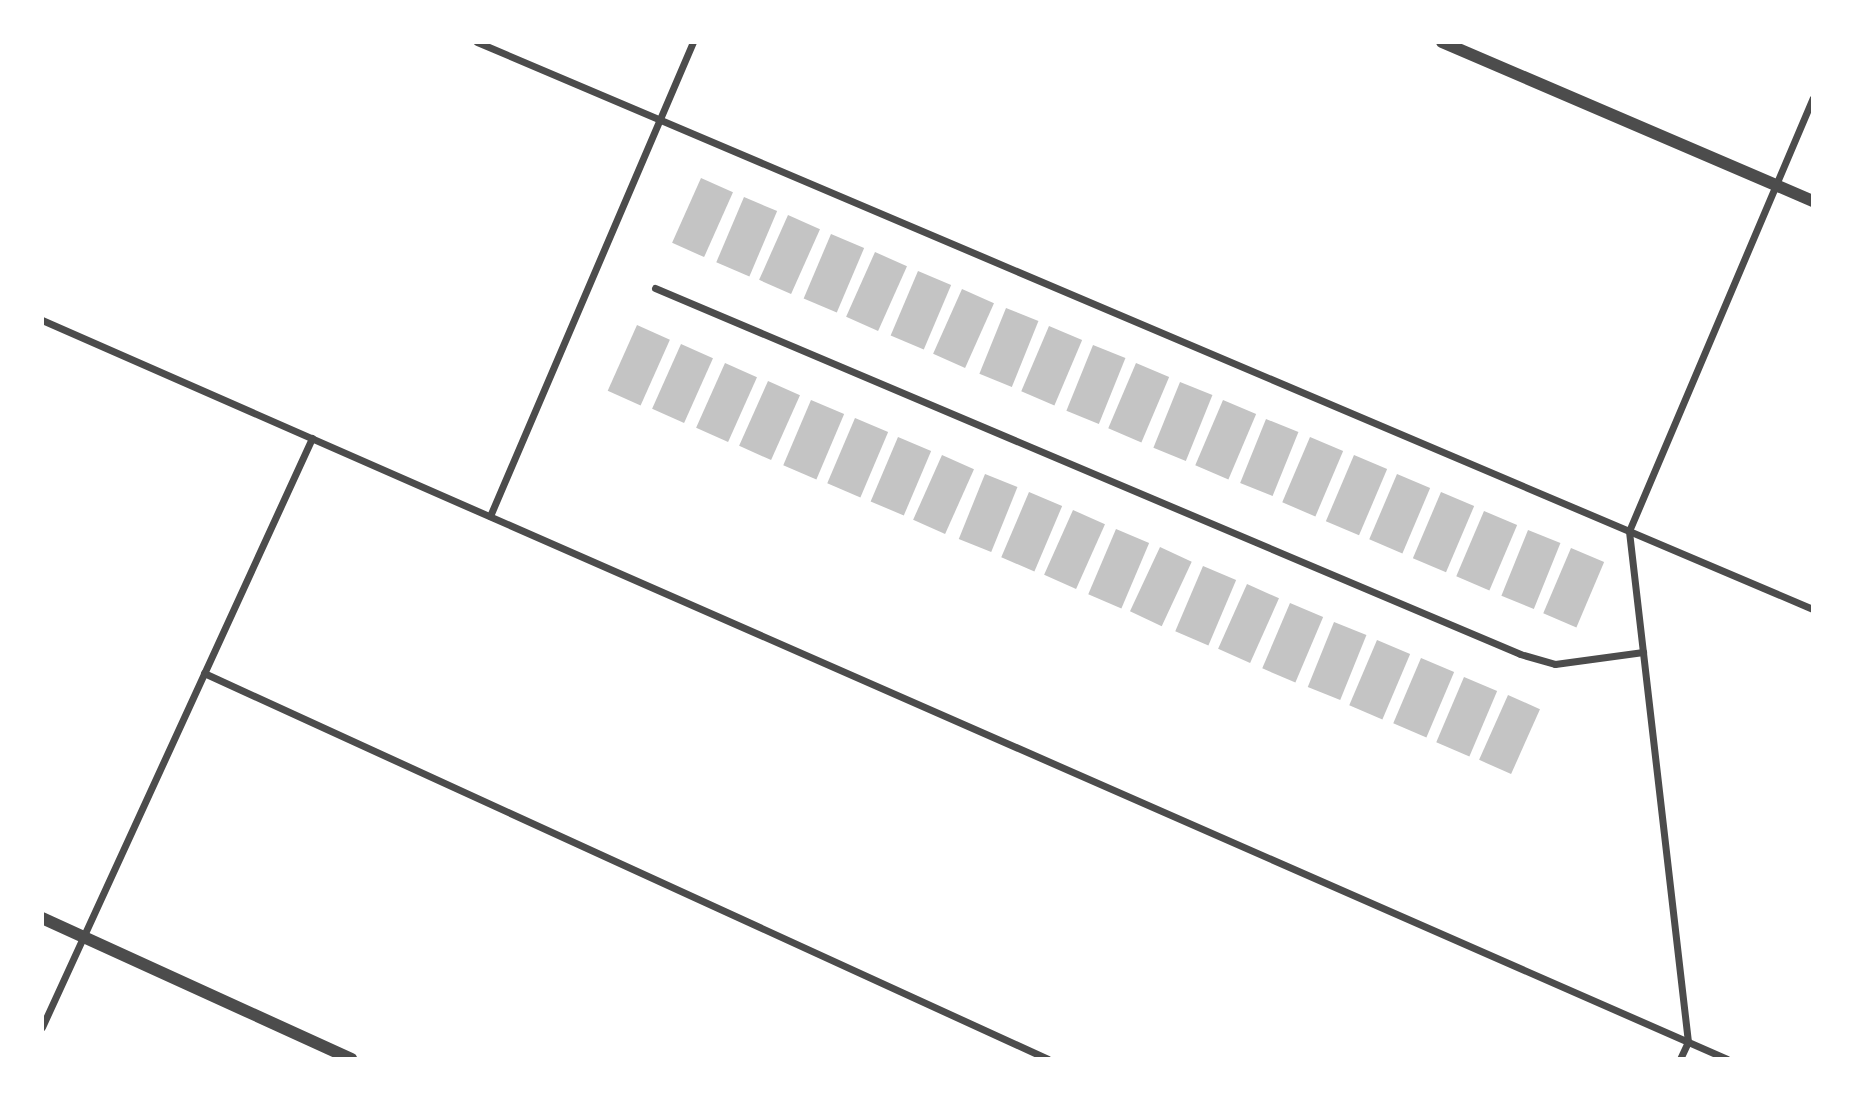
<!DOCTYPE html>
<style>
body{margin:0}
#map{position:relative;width:1855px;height:1101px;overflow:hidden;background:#fff;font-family:"Open Sans",sans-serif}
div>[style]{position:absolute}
.building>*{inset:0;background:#c4c4c4;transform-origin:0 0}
.minor>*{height:7px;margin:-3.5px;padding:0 3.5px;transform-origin:3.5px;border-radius:3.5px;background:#4c4c4c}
.tertiary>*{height:12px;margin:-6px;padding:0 6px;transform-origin:6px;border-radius:6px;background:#4c4c4c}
span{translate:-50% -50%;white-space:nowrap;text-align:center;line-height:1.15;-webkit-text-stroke:7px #fff;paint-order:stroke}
.frame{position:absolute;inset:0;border:44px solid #fff;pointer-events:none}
</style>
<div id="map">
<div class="building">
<div style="left:701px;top:178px;width:35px;height:71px;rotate:24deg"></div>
<div style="left:744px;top:197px;width:36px;height:71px;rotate:23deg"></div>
<div style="left:788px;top:215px;width:35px;height:71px;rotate:24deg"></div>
<div style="left:831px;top:234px;width:36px;height:70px;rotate:23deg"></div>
<div style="left:875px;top:252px;width:35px;height:71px;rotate:24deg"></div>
<div style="left:918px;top:271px;width:36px;height:70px;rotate:23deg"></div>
<div style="left:962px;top:289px;width:35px;height:71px;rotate:24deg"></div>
<div style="left:1006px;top:308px;width:35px;height:71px;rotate:22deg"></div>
<div style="left:637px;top:325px;width:36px;height:72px;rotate:24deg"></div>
<div style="left:1049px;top:326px;width:36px;height:71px;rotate:23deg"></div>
<div style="left:681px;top:344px;width:35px;height:71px;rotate:24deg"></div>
<div style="left:1093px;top:345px;width:35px;height:71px;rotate:22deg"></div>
<div style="left:725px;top:363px;width:35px;height:71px;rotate:24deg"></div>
<div style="left:1136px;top:363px;width:36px;height:71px;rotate:23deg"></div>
<div style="left:768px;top:381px;width:35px;height:71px;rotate:24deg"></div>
<div style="left:1180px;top:382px;width:35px;height:71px;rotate:22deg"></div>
<div style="left:811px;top:400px;width:36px;height:71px;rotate:23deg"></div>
<div style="left:1223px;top:400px;width:36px;height:71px;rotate:23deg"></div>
<div style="left:855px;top:418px;width:36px;height:71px;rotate:23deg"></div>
<div style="left:1266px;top:419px;width:35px;height:69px;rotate:22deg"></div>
<div style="left:898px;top:437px;width:36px;height:70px;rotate:23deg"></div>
<div style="left:1310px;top:437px;width:36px;height:71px;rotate:23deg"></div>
<div style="left:942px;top:455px;width:35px;height:71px;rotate:24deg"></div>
<div style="left:1354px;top:455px;width:36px;height:72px;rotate:23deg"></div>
<div style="left:985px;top:474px;width:35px;height:70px;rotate:22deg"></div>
<div style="left:1397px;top:474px;width:36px;height:71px;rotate:23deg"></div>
<div style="left:1029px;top:492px;width:36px;height:71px;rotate:23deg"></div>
<div style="left:1441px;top:492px;width:36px;height:72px;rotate:23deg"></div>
<div style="left:1073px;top:510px;width:35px;height:71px;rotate:24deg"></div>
<div style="left:1484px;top:511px;width:36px;height:71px;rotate:23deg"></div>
<div style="left:1116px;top:529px;width:36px;height:71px;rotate:23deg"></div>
<div style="left:1528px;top:530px;width:35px;height:71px;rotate:22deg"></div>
<div style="left:1160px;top:547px;width:35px;height:71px;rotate:25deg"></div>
<div style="left:1571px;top:548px;width:36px;height:71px;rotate:23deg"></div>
<div style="left:1203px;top:566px;width:36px;height:71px;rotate:23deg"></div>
<div style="left:1247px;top:584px;width:35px;height:71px;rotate:24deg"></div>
<div style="left:1290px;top:603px;width:36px;height:71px;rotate:23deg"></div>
<div style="left:1334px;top:622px;width:35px;height:70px;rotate:22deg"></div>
<div style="left:1377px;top:640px;width:36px;height:71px;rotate:23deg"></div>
<div style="left:1421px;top:658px;width:36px;height:71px;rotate:23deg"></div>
<div style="left:1464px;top:677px;width:36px;height:71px;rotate:23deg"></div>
<div style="left:1508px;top:695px;width:35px;height:71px;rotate:24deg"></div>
</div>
<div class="minor">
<div style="left:477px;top:42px;width:1451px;rotate:23deg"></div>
<div style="left:655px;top:288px;width:939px;rotate:22.93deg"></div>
<div style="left:1520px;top:654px;width:36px;rotate:16deg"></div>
<div style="left:1555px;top:664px;width:89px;rotate:-7.8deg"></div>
<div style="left:42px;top:320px;width:1840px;rotate:23.68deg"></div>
<div style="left:490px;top:516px;width:516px;rotate:-66.82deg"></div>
<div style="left:204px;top:673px;width:928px;rotate:24.58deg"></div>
<div style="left:42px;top:1027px;width:648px;rotate:-65.37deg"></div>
<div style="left:1680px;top:1059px;width:19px;rotate:-65deg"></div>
<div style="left:1688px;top:1042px;width:514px;rotate:-96.59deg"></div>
<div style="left:1629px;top:531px;width:470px;rotate:-67deg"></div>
</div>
<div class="tertiary">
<div style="left:1442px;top:42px;width:404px;rotate:23.2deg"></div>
<div style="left:42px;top:918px;width:340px;rotate:24.5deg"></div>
</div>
<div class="frame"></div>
</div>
